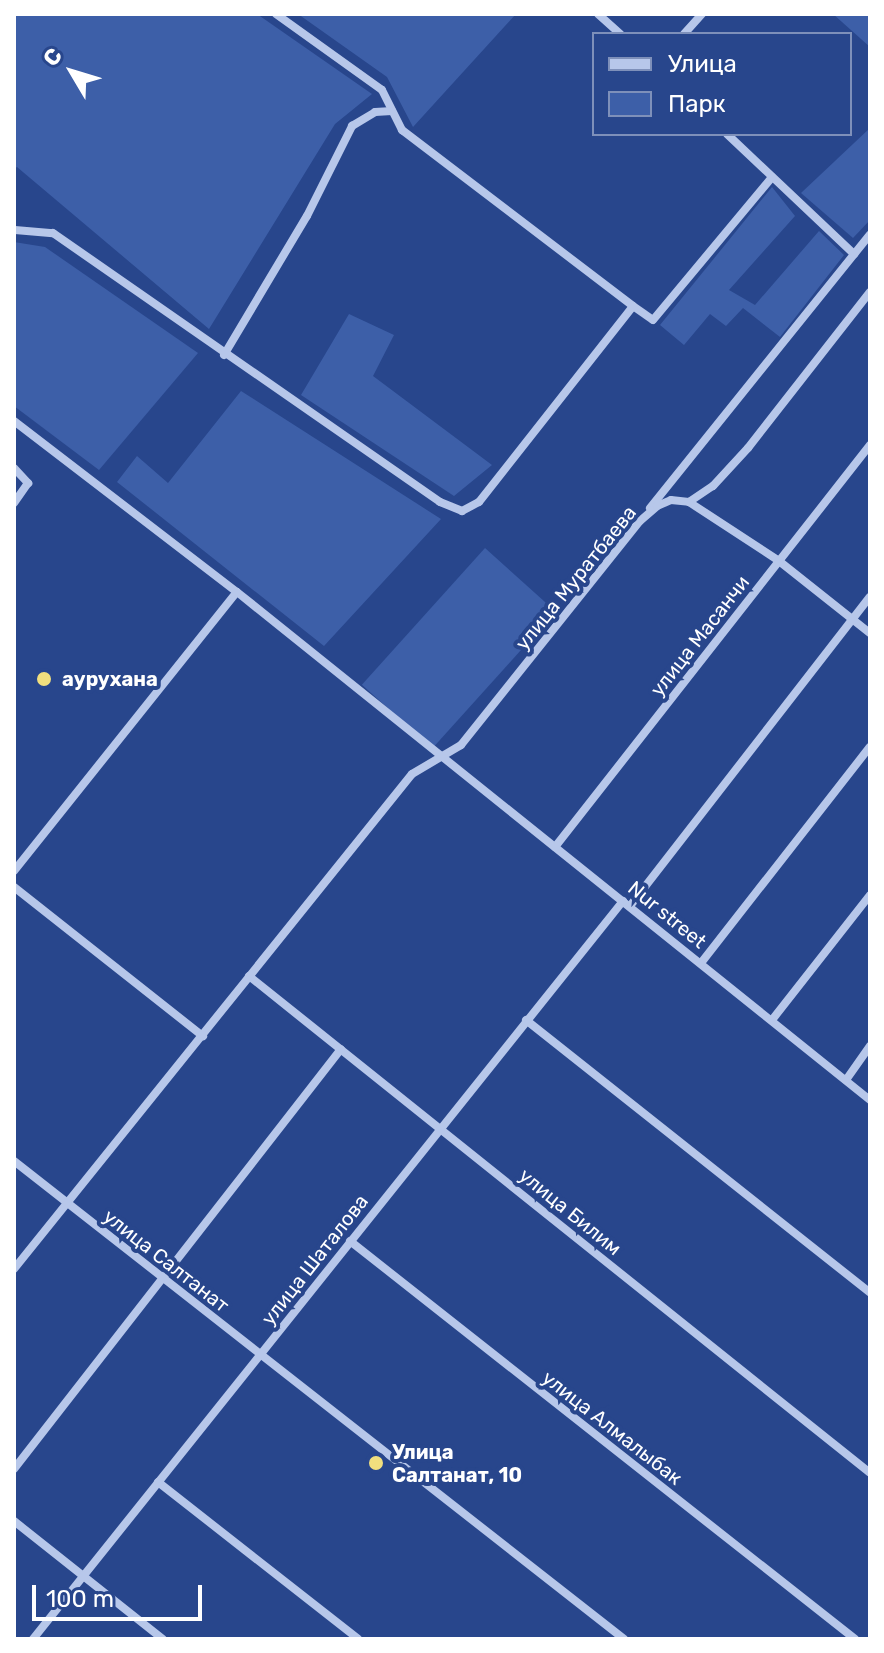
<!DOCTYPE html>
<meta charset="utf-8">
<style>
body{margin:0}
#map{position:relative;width:884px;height:1653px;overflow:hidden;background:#28468c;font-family:Rubik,sans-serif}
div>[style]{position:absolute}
.green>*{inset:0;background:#3d5fa8;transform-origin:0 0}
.street>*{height:8px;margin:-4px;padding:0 4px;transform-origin:4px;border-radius:4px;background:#b7c7ea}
.dots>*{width:22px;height:22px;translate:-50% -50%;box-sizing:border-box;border:4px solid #28468c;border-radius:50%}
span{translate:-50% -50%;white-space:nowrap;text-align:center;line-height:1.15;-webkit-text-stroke:8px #28468c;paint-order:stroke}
.street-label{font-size:20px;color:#fff}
.poi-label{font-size:20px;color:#fff;font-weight:700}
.left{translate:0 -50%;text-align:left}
.frame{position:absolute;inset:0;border:16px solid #fff;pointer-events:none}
.legend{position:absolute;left:592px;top:32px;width:260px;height:104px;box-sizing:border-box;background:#28468c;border:2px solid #7e90ba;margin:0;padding:10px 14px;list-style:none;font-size:24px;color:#fff}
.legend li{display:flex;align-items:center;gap:16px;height:40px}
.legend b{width:40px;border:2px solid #7e90ba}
.north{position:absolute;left:32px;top:32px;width:80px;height:80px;-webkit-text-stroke:6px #28468c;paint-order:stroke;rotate:308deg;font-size:22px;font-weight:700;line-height:32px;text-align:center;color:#fff}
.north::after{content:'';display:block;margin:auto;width:28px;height:36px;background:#fff;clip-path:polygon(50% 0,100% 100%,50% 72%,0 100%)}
.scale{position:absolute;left:32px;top:1585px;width:170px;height:36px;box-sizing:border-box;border:4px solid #fff;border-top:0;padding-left:10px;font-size:24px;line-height:28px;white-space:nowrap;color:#fff;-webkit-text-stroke:6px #28468c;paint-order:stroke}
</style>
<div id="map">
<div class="green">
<div style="clip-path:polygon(14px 14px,257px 14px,372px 94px,335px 124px,209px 329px,17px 167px,14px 169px)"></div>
<div style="clip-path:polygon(298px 14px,516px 14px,413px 127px,387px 77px)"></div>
<div style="clip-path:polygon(833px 14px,870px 14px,870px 47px)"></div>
<div style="clip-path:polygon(870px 128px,870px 220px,853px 238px,801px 193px)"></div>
<div style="clip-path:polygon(772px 187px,795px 216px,729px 290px,755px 305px,819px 231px,844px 255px,780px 337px,743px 308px,726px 326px,710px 314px,684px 345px,660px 325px)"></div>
<div style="clip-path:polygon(14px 242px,45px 247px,198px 353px,99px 470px,14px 406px)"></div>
<div style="clip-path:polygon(349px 314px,394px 335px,373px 376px,492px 465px,454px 496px,301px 395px)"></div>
<div style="clip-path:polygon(241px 391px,441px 519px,324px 646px,117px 482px,137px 456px,168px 483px)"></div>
<div style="left:485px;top:548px;width:95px;height:184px;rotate:42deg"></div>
</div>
<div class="street">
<div style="left:276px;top:14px;width:130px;rotate:35.6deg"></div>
<div style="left:382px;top:90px;width:45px;rotate:63.4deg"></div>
<div style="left:402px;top:130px;width:290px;rotate:37.3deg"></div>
<div style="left:598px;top:14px;width:30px;rotate:42deg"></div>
<div style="left:684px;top:34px;width:27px;rotate:-48deg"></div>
<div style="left:727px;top:134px;width:175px;rotate:43.4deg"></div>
<div style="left:15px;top:230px;width:38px;rotate:5deg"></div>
<div style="left:53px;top:233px;width:471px;rotate:34.8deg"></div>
<div style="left:440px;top:502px;width:24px;rotate:22deg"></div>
<div style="left:462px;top:511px;width:19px;rotate:-28deg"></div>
<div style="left:479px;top:502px;width:249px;rotate:-51.8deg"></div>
<div style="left:633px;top:306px;width:24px;rotate:35deg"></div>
<div style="left:653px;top:320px;width:186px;rotate:-50.2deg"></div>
<div style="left:224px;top:355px;width:162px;rotate:-59.2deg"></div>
<div style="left:307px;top:216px;width:101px;rotate:-63.4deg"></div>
<div style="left:352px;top:126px;width:27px;rotate:-31deg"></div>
<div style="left:375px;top:112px;width:17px;rotate:-3deg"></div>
<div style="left:14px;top:421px;width:281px;rotate:37.5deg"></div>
<div style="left:237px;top:592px;width:812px;rotate:38.75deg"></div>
<div style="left:14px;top:468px;width:21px;rotate:47deg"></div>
<div style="left:28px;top:483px;width:24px;rotate:125deg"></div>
<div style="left:689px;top:502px;width:108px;rotate:33.2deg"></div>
<div style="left:779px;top:561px;width:116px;rotate:38.4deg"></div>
<div style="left:650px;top:508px;width:351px;rotate:-51.2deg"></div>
<div style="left:555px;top:847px;width:511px;rotate:-51.92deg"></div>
<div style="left:14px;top:871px;width:357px;rotate:-51.4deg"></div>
<div style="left:14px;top:887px;width:241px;rotate:38.3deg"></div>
<div style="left:630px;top:906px;width:391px;rotate:-52.2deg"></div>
<div style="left:701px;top:963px;width:274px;rotate:-52deg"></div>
<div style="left:249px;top:976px;width:795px;rotate:38.67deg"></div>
<div style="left:526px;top:1020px;width:439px;rotate:38.4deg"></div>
<div style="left:772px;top:1020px;width:159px;rotate:-51.9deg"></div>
<div style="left:846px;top:1080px;width:42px;rotate:-54.8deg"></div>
<div style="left:14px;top:1161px;width:775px;rotate:38.08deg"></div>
<div style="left:350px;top:1241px;width:643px;rotate:38.24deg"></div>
<div style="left:14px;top:1269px;width:635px;rotate:-51.2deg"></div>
<div style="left:412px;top:774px;width:57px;rotate:-30.6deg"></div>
<div style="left:461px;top:745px;width:287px;rotate:-51.4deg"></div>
<div style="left:640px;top:521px;width:23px;rotate:-41deg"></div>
<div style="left:657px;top:506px;width:15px;rotate:-23deg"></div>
<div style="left:671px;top:500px;width:18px;rotate:6deg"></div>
<div style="left:689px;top:502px;width:29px;rotate:-34deg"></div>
<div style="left:713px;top:486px;width:52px;rotate:-47.4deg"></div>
<div style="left:748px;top:448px;width:198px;rotate:-52deg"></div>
<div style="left:14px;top:1469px;width:532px;rotate:-52.1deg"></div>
<div style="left:158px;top:1482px;width:254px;rotate:38.1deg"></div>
<div style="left:14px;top:1521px;width:190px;rotate:38.4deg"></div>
<div style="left:33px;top:1639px;width:945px;rotate:-51.36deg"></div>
</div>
<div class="dots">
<div style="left:44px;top:679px;background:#f1df7e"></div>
<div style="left:376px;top:1463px;background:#f1df7e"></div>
</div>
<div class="street-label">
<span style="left:576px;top:578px;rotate:-51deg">улица Муратбаева</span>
<span style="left:700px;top:636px;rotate:-52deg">улица Масанчи</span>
<span style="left:667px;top:915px;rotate:39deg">Nur street</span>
<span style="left:570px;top:1212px;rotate:39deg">улица Билим</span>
<span style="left:315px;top:1260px;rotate:-52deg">улица Шаталова</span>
<span style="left:166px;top:1261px;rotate:38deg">улица Салтанат</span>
<span style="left:612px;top:1428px;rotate:38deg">улица Алмалыбак</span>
</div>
<div class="poi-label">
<span class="left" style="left:62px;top:679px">аурухана</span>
<span class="left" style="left:392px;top:1464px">Улица<br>Салтанат, 10</span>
</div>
<div class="frame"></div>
<ul class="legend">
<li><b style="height:10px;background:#b7c7ea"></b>Улица</li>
<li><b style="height:22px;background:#3d5fa8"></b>Парк</li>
</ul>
<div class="north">С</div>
<div class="scale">100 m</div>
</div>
